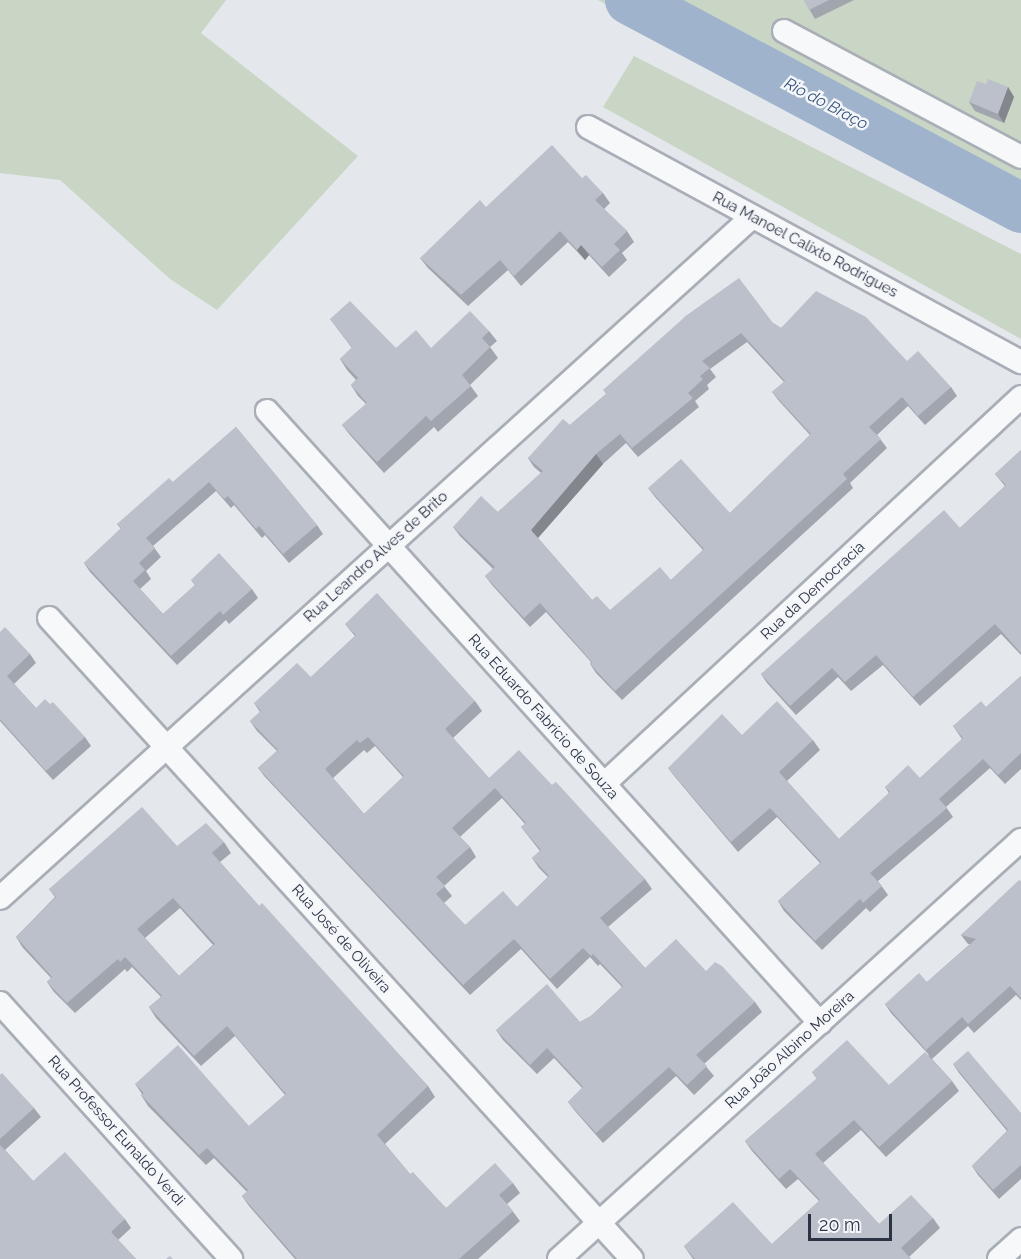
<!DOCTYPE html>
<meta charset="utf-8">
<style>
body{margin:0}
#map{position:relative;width:1021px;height:1259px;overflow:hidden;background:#e4e7ec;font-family:Raleway,sans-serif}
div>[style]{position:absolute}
.green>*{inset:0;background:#c9d6c5}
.river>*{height:50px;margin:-25px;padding:0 25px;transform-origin:25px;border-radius:25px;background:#9fb4cc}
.roads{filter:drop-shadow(2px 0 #a9aeb7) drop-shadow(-2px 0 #a9aeb7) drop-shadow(0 2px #a9aeb7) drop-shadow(0 -2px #a9aeb7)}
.minor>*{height:22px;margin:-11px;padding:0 11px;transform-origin:11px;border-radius:11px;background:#f7f8fa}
.wall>*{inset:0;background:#a1a5ae}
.shaded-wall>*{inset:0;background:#83868d}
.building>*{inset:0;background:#bbc0ca}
span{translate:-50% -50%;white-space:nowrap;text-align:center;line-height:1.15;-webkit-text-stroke:5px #f4f6f9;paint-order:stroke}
.street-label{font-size:15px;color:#2b3445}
.water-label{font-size:16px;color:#34527a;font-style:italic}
.scale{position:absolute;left:808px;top:1214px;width:84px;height:27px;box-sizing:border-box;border:3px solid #2b3445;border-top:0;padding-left:8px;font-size:18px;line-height:21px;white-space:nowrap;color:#2b3445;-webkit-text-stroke:4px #f4f6f9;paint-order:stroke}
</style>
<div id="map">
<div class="green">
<div style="clip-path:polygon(0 0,226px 0,201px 33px,358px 156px,217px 310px,170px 279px,60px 180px,0 173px)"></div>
<div style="clip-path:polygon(598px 0,1021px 0,1021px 226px,697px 55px)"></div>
<div style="clip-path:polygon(634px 56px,1021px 254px,1021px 339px,603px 107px)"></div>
</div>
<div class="river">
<div style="left:630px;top:0;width:443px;rotate:28deg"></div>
</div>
<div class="roads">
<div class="minor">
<div style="left:784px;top:31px;width:268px;rotate:28deg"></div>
<div style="left:588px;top:127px;width:493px;rotate:28.5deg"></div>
<div style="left:267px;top:411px;width:825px;rotate:47.9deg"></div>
<div style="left:49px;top:618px;width:866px;rotate:47.71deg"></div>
<div style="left:604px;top:784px;width:569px;rotate:-42.86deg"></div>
<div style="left:0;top:898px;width:1015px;rotate:-42.16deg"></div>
<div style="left:0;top:1003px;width:345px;rotate:47.9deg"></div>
<div style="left:559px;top:1259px;width:624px;rotate:-42.21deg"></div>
<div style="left:999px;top:1259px;width:30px;rotate:-42deg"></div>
</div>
</div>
<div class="wall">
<div style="clip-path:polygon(804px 0,854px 0,815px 19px)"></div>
<div style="clip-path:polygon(986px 84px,1008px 87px,1014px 97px,1004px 123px,975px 111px,969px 102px)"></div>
<div style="clip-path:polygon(582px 178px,603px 193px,610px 203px,604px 209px,627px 231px,634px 242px,622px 253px,627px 260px,609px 277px,589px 255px,585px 260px,568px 242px,521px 286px,508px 270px,468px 306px,428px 268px,420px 258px)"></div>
<div style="clip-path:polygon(evenodd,687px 315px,773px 323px,781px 328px,907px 361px,951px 387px,957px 396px,925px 425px,908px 406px,877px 435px,887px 448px,850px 483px,853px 488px,622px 700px,596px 673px,590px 664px,591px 662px,546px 612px,530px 627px,492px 585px,485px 576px,493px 569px,460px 536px,453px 527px,498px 512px,541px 473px,534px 467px,528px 458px,570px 425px,606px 394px,687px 315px,747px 342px,784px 382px,772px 392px,779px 401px,810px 435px,730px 513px,648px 488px,655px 497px,703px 550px,671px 580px,610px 610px,592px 600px,538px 538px,603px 464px,626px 443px,638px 457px,699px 407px,695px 401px,709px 389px,707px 385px,716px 377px,710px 369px,747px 342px)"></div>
<div style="clip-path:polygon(330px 319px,396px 348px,431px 348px,489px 331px,497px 341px,490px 347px,498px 358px,470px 385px,478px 396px,438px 432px,434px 427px,384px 473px,350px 435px,342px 425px,366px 404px,358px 396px,351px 385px,356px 380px,347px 370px,340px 359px,352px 348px)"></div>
<div style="clip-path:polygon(236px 427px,317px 525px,323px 534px,289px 563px,265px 535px,262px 538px,234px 505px,231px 508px,216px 491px,153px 546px,161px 557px,146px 571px,151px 579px,140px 589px,163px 614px,195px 585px,191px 580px,252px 589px,258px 598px,229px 624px,226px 620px,177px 665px,90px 572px,84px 563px,121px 529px,117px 524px,173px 482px)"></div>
<div style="clip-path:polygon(1021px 450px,1021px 655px,1001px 634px,920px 706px,883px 665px,851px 691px,838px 677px,796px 715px,767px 683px,761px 674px,960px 528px,1005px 486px,995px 474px)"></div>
<div style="clip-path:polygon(evenodd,345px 624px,475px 701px,482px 711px,453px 738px,489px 778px,552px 785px,645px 879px,652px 889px,608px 927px,645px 968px,706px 971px,755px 1002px,762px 1012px,704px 1064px,714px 1076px,694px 1095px,676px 1076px,603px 1143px,575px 1111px,568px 1102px,582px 1088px,554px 1058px,537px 1074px,503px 1040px,496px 1030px,580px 1022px,591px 1016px,622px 987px,600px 964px,598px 966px,590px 957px,557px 989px,521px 949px,470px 995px,265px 777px,258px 768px,277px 751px,257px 731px,250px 721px,260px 712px,254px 703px,311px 677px,355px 636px,345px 624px,375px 746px,403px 777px,364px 814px,333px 778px,364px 750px,367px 753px,375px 746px,345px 624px,502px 798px,525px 824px,521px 827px,540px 851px,532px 858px,539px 868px,548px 877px,517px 907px,465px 925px,444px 903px,452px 896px,444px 886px,476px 857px,470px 847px,460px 837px,502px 798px)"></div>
<div style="clip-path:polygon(0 632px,30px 654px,36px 663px,14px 684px,36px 708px,85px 737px,91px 746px,53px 780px,0 721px)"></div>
<div style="clip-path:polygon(1021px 676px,1021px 769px,1005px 784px,990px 768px,946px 807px,953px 817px,878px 881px,888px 895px,870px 912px,866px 908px,822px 950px,784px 911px,778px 901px,820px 863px,777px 817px,738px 852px,675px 777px,668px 768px,742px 735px,813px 740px,820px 750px,787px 781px,839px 839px,889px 793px,885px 787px,920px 778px,962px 739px,953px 726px,986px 707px)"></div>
<div style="clip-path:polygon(evenodd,224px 842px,231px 853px,220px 862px,259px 906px,428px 1086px,435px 1097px,385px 1144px,410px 1174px,446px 1208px,513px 1183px,520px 1193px,507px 1204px,520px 1221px,478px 1259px,295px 1259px,249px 1206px,242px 1196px,247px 1192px,214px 1158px,206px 1165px,148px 1106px,141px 1095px,142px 1094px,135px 1084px,249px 1126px,285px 1095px,235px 1036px,201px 1066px,156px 1018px,149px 1007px,161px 997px,132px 967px,127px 972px,125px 969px,75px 1013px,54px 992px,47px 982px,51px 978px,23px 948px,16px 937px,55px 897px,49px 889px,177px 846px,224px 842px,180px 908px,213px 945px,179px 976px,145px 938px,180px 908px)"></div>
<div style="clip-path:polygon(1021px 881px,1021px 1000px,1016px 995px,974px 1033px,968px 1026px,932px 1059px,952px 1081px,959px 1091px,886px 1157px,861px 1130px,823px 1163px,879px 1224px,933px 1218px,940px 1228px,909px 1257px,911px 1259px,693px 1259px,684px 1246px,772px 1244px,819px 1201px,798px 1179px,786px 1189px,752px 1151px,745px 1141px,817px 1079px,812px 1072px,889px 1085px,929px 1055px,891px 1013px,885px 1004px,927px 982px,970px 944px,968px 944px,961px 935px)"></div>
<div style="clip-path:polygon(953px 1064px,1021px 1113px,1021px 1179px,999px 1199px,978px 1175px,972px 1166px,1007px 1131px,959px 1073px)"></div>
<div style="clip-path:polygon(0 1075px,34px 1108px,41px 1117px,5px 1150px,33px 1181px,125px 1219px,131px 1228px,118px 1240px,136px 1259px,0 1259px)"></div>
</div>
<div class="shaded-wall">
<div style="clip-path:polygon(1008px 87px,1014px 97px,1004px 123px,998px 114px)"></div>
<div style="clip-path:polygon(581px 245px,589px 255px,585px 260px,577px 250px)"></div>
<div style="clip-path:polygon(596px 454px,603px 464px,537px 539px,531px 530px)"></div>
</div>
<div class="building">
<div style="clip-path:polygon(804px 0,829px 0,809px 10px)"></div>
<div style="clip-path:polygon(988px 79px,1008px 87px,998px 114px,969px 102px,977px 81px,986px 84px)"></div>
<div style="clip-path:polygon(552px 145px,582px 178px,586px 175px,603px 193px,595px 200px,627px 231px,614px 244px,620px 250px,602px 267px,581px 245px,577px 250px,560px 231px,514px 276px,500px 260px,461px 295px,420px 258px,480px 200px,486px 207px)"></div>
<div style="clip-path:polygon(evenodd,739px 278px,773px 323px,781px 328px,816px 291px,866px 317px,907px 361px,918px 351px,951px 387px,918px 416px,902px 397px,869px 427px,881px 439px,843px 474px,847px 479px,615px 691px,590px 664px,592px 662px,540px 603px,524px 618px,485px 576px,495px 567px,453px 527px,481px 496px,498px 512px,543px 471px,528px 458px,563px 419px,570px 425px,606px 394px,603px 390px,687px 315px,739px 278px,741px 333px,785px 381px,772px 392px,811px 434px,730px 513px,681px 459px,648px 488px,704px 549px,671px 580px,660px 567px,610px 610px,597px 596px,592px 600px,531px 530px,596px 454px,620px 434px,632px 448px,693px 398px,688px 393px,703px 379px,700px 376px,710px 368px,702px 361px,741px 333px)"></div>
<div style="clip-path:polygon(350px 301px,396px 348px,416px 330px,431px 348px,470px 311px,489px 331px,482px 338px,490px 347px,462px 375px,471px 386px,431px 421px,426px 416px,377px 462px,342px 425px,367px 403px,351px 385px,358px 378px,340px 359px,352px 347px,330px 319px)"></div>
<div style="clip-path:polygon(236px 427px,317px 525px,283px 554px,259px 526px,256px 529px,228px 496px,224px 499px,209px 482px,146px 538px,155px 548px,139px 563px,145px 570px,133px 581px,163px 614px,195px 585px,191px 580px,219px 553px,252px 589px,223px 615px,220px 611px,171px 656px,84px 563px,121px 528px,117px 524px,169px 478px,173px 482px)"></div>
<div style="clip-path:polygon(1021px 450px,1021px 653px,995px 624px,913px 697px,876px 655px,845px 682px,832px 668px,790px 706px,761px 674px,944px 510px,960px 528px,1006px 485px,995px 474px)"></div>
<div style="clip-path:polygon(evenodd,377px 593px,475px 701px,445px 729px,489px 778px,519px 750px,552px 785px,556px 782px,645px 879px,600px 918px,645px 968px,676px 939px,706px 971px,715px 962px,722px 966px,755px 1002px,696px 1055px,707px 1066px,687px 1085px,669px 1067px,596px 1133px,568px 1102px,583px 1087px,547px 1048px,530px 1065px,496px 1030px,547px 984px,580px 1022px,591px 1016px,623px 986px,593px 954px,591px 956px,583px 948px,550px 979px,514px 939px,463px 985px,258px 768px,278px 750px,250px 721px,261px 711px,254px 703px,297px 663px,311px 677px,356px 635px,345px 624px,377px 593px,368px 737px,404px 776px,364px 814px,325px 769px,357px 740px,360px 743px,368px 737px,377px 593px,495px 788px,526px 823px,521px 827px,541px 850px,532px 858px,549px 876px,517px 907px,503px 891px,465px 925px,436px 894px,445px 886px,436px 877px,470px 847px,452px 828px,495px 788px)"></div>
<div style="clip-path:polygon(5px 627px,30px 654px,7px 676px,36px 708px,45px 699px,50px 704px,53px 702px,85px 737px,46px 771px,0 719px,0 632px)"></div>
<div style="clip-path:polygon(1021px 676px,1021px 753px,998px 775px,983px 759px,939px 799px,947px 808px,870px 873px,882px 886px,863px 903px,860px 899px,815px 941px,778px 901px,821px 862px,770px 808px,731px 842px,668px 768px,722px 714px,742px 735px,777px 701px,813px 740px,779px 772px,839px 839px,890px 792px,885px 787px,908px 765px,920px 778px,963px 738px,953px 726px,981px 701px,986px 707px)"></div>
<div style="clip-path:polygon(evenodd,142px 807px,177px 846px,206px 823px,224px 842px,212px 853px,259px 906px,262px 903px,428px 1086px,377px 1135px,410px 1174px,413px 1172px,446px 1208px,495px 1163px,513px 1183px,499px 1195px,513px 1211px,459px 1259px,297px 1259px,242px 1196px,248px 1190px,207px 1148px,199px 1155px,141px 1095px,144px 1093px,135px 1084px,178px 1045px,249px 1126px,286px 1094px,227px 1026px,194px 1056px,149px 1007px,162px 996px,125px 957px,120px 962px,118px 959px,67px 1003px,47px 982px,52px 977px,16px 937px,56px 897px,49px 889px,142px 807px,173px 898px,215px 944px,179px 976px,137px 929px,173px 898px)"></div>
<div style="clip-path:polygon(1019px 880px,1021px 881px,1021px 998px,1010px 986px,968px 1024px,962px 1017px,926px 1050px,885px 1004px,919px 973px,927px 982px,976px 939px,961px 935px)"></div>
<div style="clip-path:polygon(847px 1040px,889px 1085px,925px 1052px,952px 1081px,879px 1147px,854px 1120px,815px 1154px,879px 1224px,911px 1195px,933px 1218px,901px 1248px,911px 1259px,695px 1259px,684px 1246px,733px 1202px,772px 1244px,820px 1200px,790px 1169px,779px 1179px,745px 1141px,817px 1078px,812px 1072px)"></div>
<div style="clip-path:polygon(968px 1051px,1021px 1113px,1021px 1165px,993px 1190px,972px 1166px,1008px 1130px,953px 1064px)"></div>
<div style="clip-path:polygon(2px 1073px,34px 1108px,0 1139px,0 1075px)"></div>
<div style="clip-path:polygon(0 1145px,33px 1181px,65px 1152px,125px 1219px,111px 1232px,136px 1259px,0 1259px)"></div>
<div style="clip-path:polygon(170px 1256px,173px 1259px,166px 1259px)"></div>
</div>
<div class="street-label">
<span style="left:805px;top:245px;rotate:28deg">Rua Manoel Calixto Rodrigues</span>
<span style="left:376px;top:557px;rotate:-42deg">Rua Leandro Alves de Brito</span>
<span style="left:813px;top:591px;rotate:-43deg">Rua da Democracia</span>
<span style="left:543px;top:717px;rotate:48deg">Rua Eduardo Fabrício de Souza</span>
<span style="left:341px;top:939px;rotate:48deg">Rua José de Oliveira</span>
<span style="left:790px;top:1050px;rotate:-42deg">Rua João Albino Moreira</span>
<span style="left:116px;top:1131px;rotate:48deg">Rua Professor Eunaldo Verdi</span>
</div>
<div class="water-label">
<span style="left:826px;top:104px;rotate:28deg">Rio do Braço</span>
</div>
<div class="scale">20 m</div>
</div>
